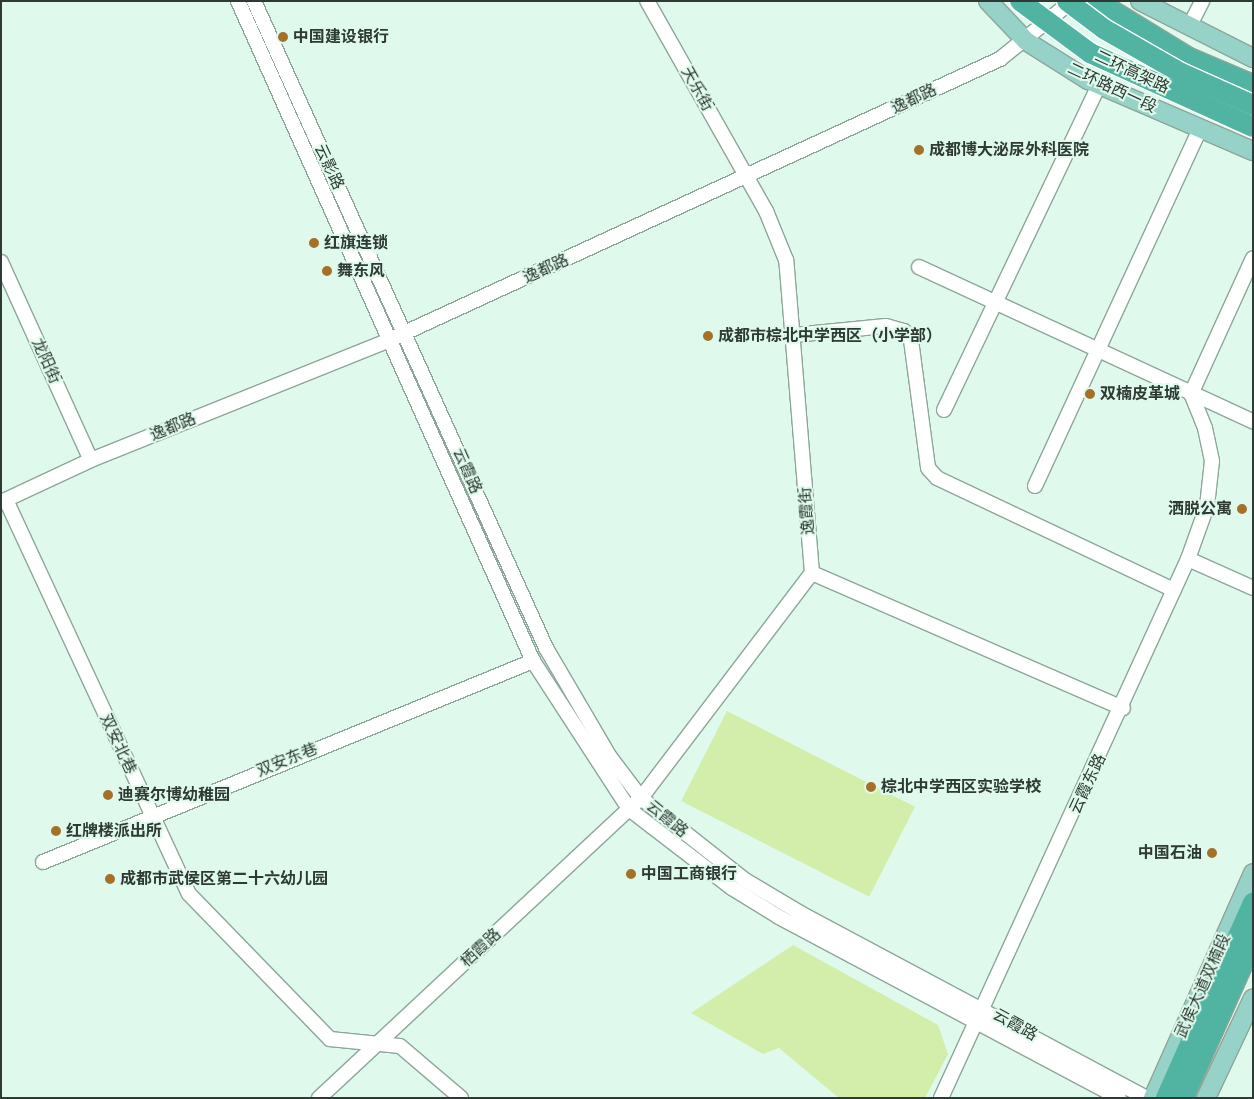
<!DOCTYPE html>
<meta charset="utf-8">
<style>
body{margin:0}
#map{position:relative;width:1254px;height:1099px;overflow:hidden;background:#dffaec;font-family:"Nunito Sans","Noto Sans SC",sans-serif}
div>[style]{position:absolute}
.green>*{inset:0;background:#d3edab;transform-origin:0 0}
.roads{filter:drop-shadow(1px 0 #8ea699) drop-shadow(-1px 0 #8ea699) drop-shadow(0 1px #8ea699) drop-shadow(0 -1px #8ea699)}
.minor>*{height:14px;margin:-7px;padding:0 7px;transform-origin:7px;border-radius:7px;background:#fff}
.major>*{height:18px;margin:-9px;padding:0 9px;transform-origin:9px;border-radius:9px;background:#97d2c8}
.highway>*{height:20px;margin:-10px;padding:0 10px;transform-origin:10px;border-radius:10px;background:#51b4a3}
.bridges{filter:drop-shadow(1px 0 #fff) drop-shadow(-1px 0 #fff) drop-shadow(0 1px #fff) drop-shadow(0 -1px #fff)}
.highway-bridge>*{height:20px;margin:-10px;padding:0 10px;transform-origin:10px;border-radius:10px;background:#51b4a3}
.dots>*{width:14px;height:14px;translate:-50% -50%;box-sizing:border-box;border:2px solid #dffaec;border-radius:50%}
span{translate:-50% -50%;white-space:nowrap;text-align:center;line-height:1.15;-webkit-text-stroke:4px #dffaec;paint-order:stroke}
.poi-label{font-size:16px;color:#303a35;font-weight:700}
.left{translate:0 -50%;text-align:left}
.right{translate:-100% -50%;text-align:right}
.street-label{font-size:16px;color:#303a35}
.frame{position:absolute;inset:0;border:2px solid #303a35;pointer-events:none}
</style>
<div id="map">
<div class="green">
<div style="left:727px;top:711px;width:211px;height:101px;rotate:27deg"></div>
<div style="clip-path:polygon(793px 945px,938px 1025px,948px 1054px,925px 1098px,839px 1098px,779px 1048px,763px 1054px,691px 1013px)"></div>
</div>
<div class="roads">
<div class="minor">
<div style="left:238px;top:1px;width:723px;rotate:65.92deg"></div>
<div style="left:533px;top:661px;width:176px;rotate:57deg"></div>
<div style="left:629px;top:809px;width:130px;rotate:37.5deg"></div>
<div style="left:732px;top:888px;width:55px;rotate:31.7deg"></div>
<div style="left:779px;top:917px;width:385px;rotate:28deg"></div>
<div style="left:254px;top:1px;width:710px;rotate:65.71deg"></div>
<div style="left:546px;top:648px;width:126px;rotate:59.6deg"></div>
<div style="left:610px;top:757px;width:51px;rotate:52.9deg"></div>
<div style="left:641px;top:798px;width:132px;rotate:38.3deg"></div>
<div style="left:745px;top:880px;width:66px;rotate:30.8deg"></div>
<div style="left:802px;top:914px;width:391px;rotate:28.1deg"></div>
<div style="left:1189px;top:27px;width:29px;rotate:-63deg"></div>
<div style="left:1px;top:262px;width:217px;rotate:65.6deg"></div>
<div style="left:919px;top:267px;width:368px;rotate:24.8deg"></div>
<div style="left:794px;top:335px;width:92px;rotate:-5.6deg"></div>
<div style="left:886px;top:326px;width:19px;rotate:16deg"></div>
<div style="left:904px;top:331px;width:11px;rotate:52deg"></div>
<div style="left:911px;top:340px;width:129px;rotate:82.4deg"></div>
<div style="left:928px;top:468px;width:13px;rotate:48deg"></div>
<div style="left:937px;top:478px;width:262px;rotate:25.3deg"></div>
<div style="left:944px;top:410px;width:360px;rotate:-64.5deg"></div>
<div style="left:1035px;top:486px;width:393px;rotate:-65.2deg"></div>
<div style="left:6px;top:500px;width:434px;rotate:65.1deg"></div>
<div style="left:189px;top:894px;width:202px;rotate:45.8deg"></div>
<div style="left:330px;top:1039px;width:70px;rotate:5.7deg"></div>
<div style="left:400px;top:1046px;width:80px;rotate:40.4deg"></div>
<div style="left:1px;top:502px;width:99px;rotate:-25deg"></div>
<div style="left:91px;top:460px;width:321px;rotate:-21.9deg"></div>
<div style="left:389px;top:340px;width:673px;rotate:-24.7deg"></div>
<div style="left:1000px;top:59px;width:92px;rotate:-38.9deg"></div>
<div style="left:1188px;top:559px;width:71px;rotate:24deg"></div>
<div style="left:812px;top:573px;width:339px;rotate:23.5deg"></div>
<div style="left:43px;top:862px;width:530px;rotate:-22.3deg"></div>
<div style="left:319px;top:1098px;width:440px;rotate:-43deg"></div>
<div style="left:641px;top:798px;width:283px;rotate:-52.8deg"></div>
<div style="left:812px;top:573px;width:314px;rotate:-94.7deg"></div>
<div style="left:786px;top:260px;width:53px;rotate:-112.2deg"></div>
<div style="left:766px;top:211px;width:241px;rotate:-119.5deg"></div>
<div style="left:941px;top:1098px;width:593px;rotate:-65.38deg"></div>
<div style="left:1188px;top:559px;width:56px;rotate:-70.3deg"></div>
<div style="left:1207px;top:506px;width:45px;rotate:-83.7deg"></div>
<div style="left:1212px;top:461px;width:34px;rotate:-102deg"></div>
<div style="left:1205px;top:428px;width:37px;rotate:-112deg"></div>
<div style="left:1191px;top:394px;width:149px;rotate:-65.5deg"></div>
</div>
<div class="major">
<div style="left:988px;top:1px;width:55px;rotate:46.5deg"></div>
<div style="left:1026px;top:41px;width:73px;rotate:32.2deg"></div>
<div style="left:1088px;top:80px;width:180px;rotate:23.3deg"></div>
<div style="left:1140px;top:1px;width:127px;rotate:26.8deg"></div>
<div style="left:1153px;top:1098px;width:246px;rotate:-66deg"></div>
<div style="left:1206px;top:1098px;width:110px;rotate:-64.8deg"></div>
</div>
<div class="highway">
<div style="left:1096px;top:1px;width:109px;rotate:31.5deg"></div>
<div style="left:1189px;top:58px;width:69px;rotate:22.9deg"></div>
<div style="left:1166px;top:1098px;width:214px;rotate:-66deg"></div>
<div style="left:1183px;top:1098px;width:172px;rotate:-66deg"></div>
</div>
</div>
<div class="bridges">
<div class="highway-bridge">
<div style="left:1020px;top:1px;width:87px;rotate:36.6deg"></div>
<div style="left:1090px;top:53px;width:179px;rotate:24.4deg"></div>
<div style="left:1067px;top:1px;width:46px;rotate:37.1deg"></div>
<div style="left:1104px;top:29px;width:89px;rotate:29.7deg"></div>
<div style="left:1181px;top:73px;width:79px;rotate:24deg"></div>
</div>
</div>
<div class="dots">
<div style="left:283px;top:37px;background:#a57129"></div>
<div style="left:919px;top:150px;background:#a57129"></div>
<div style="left:314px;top:243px;background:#a57129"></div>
<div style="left:327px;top:271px;background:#a57129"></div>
<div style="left:708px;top:336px;background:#a57129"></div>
<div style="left:1090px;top:394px;background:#a57129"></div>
<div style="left:1242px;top:509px;background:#a57129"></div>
<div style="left:871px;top:787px;background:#a57129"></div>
<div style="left:108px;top:795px;background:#a57129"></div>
<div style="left:56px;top:831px;background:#a57129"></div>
<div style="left:1212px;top:853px;background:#a57129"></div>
<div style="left:631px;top:874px;background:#a57129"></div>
<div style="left:110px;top:879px;background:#a57129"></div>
</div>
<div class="poi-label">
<span class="left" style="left:293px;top:37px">中国建设银行</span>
<span class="left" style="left:929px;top:150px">成都博大泌尿外科医院</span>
<span class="left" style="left:324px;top:243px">红旗连锁</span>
<span class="left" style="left:337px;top:271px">舞东风</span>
<span class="left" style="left:718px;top:336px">成都市棕北中学西区（小学部）</span>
<span class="left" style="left:1100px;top:394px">双楠皮革城</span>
<span class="right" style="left:1232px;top:509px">洒脱公寓</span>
<span class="left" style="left:881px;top:787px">棕北中学西区实验学校</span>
<span class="left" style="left:118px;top:795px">迪赛尔博幼稚园</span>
<span class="left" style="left:66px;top:831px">红牌楼派出所</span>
<span class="right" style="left:1202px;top:853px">中国石油</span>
<span class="left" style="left:641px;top:874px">中国工商银行</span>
<span class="left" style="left:120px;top:879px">成都市武侯区第二十六幼儿园</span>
</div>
<div class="street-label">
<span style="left:1132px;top:72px;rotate:25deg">二环高架路</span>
<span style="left:1112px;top:88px;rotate:25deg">二环路西一段</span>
<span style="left:697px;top:89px;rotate:61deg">天乐街</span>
<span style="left:914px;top:99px;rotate:-25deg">逸都路</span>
<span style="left:329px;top:167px;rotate:65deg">云影路</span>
<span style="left:546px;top:269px;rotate:-24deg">逸都路</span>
<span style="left:46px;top:361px;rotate:66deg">龙阳街</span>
<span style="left:173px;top:427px;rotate:-22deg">逸都路</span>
<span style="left:467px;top:471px;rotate:66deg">云霞路</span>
<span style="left:807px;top:511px;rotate:-94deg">逸霞街</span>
<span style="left:118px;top:744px;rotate:65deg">双安北巷</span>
<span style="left:287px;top:760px;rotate:-22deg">双安东巷</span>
<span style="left:1088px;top:784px;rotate:-65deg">云霞东路</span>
<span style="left:667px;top:819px;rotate:39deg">云霞路</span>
<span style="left:481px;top:948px;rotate:-43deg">栖霞路</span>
<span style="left:1203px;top:986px;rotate:-66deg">武侯大道双楠段</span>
<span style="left:1015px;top:1025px;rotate:29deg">云霞路</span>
</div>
<div class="frame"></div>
</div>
